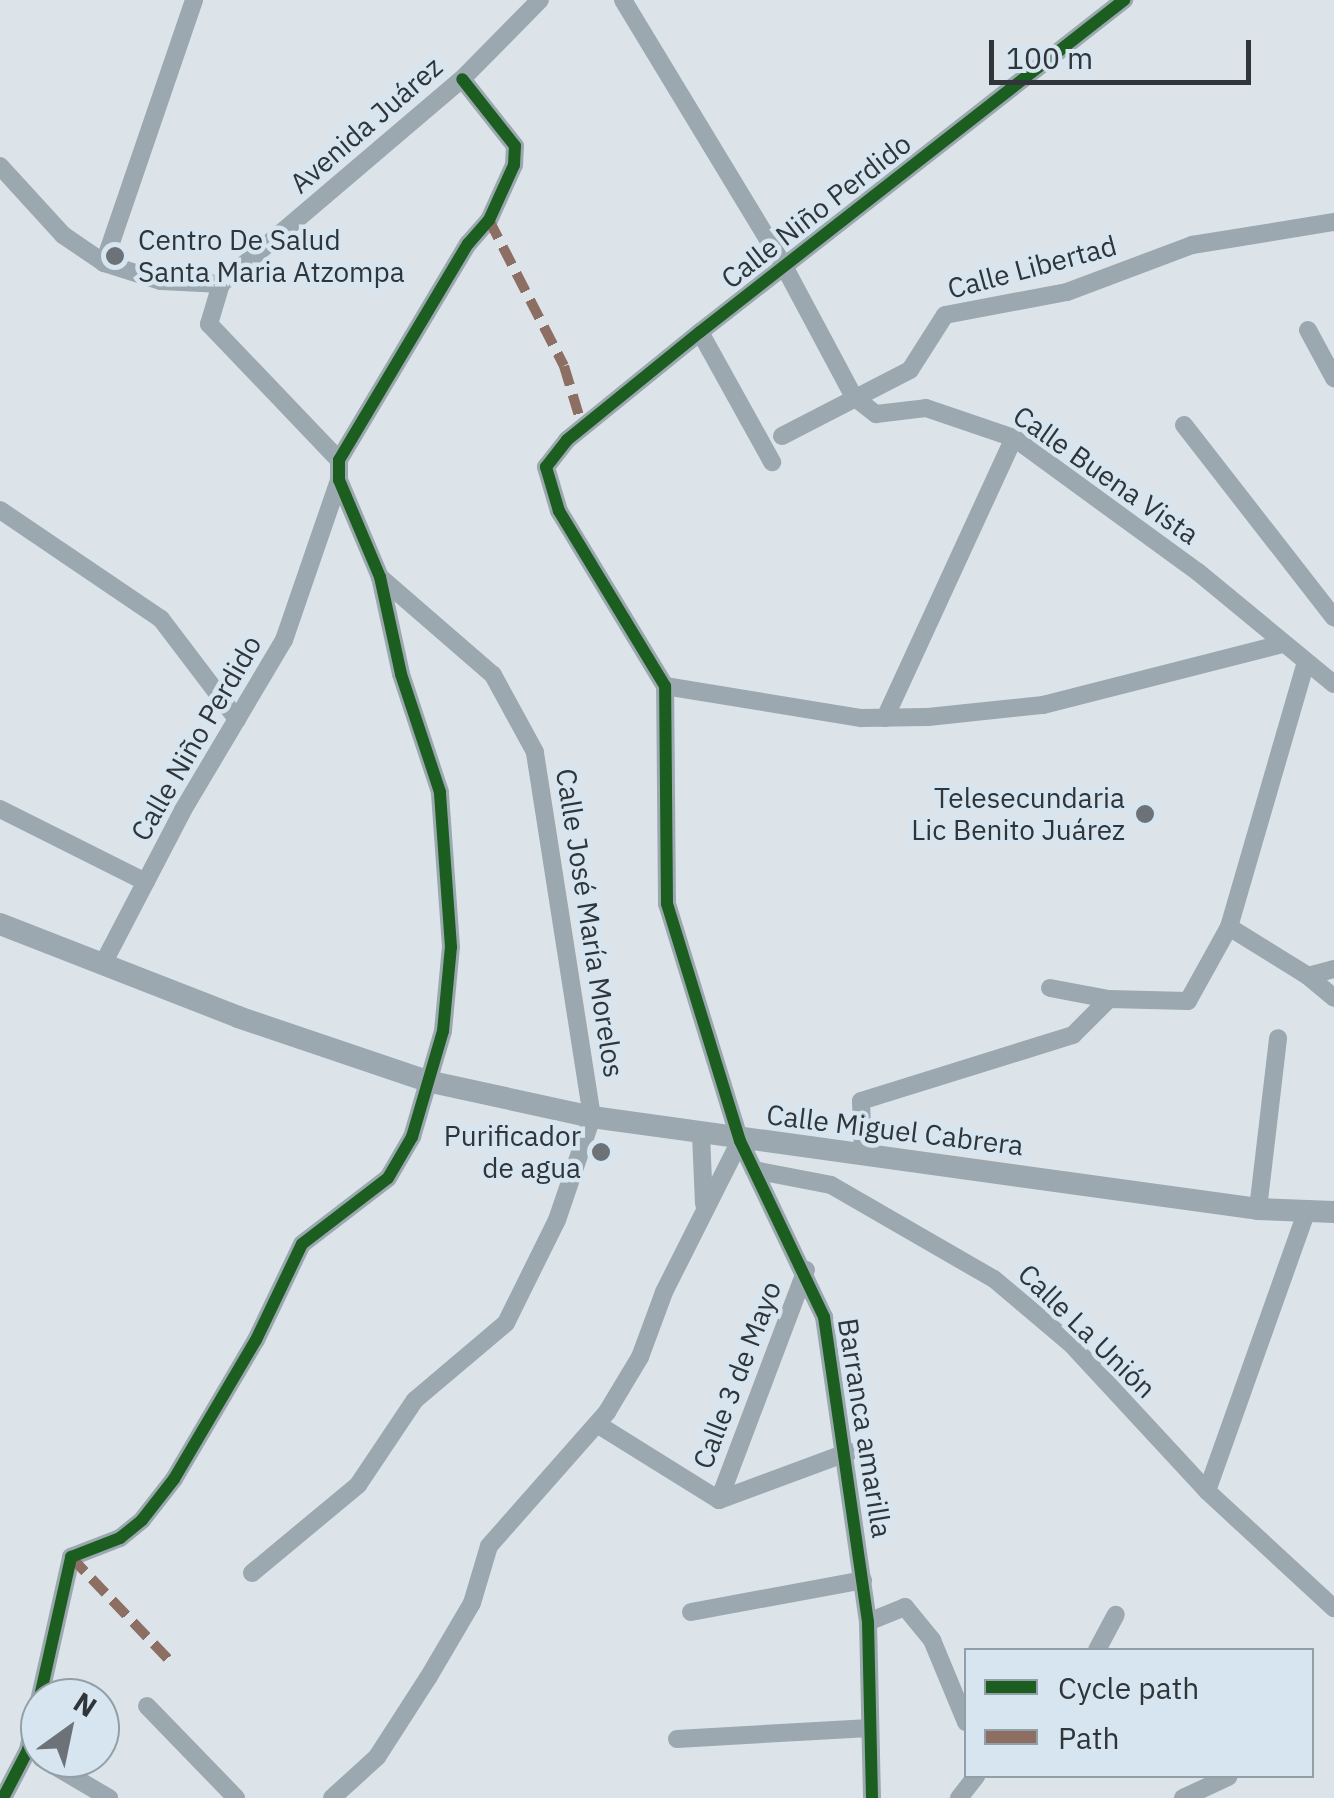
<!DOCTYPE html>
<meta charset="utf-8">
<style>
body{margin:0}
#map{position:relative;width:1334px;height:1798px;overflow:hidden;background:#dce4ea;font-family:"IBM Plex Sans",sans-serif}
div>[style]{position:absolute}
.minor>*{height:18px;margin:-9px;padding:0 9px;transform-origin:9px;border-radius:9px;background:#9ba8b0}
.tertiary>*{height:22px;margin:-11px;padding:0 11px;transform-origin:11px;border-radius:11px;background:#9ba8b0}
.quiet>*{height:10px;margin-top:-5px;transform-origin:0;background:repeating-linear-gradient(90deg,#8d6e63 0 20px,transparent 0 30px)}
.cycleway>*{height:12px;margin:-6px;padding:0 6px;transform-origin:6px;border-radius:6px;background:#1b5e20}
.dots>*{width:28px;height:28px;translate:-50% -50%;box-sizing:border-box;border:5px solid #d6e5f0;border-radius:50%}
span{translate:-50% -50%;white-space:nowrap;text-align:center;line-height:1.15;-webkit-text-stroke:9px #d6e5f0;paint-order:stroke}
.street-label{font-size:28px;color:#2f3539}
.poi-label{font-size:28px;color:#2f3539}
.left{translate:0 -50%;text-align:left}
.right{translate:-100% -50%;text-align:right}
.legend{position:absolute;left:964px;top:1648px;width:350px;height:130px;box-sizing:border-box;background:#d6e5f0;border:2px solid #939fa7;margin:0;padding:12px 18px;list-style:none;font-size:30px;color:#2f3539}
.legend li{display:flex;align-items:center;gap:20px;height:50px}
.legend b{width:50px;border:2px solid #939fa7}
.north{position:absolute;left:20px;top:1678px;width:100px;height:100px;box-sizing:border-box;background:#d6e5f0;border:2px solid #939fa7;border-radius:50%;rotate:33deg;font-size:28px;font-weight:700;line-height:40px;text-align:center;color:#2f3539}
.north::after{content:'';display:block;margin:auto;width:35px;height:45px;background:#6c7277;clip-path:polygon(50% 0,100% 100%,50% 72%,0 100%)}
.scale{position:absolute;left:989px;top:40px;width:262px;height:45px;box-sizing:border-box;border:5px solid #2f3539;border-top:0;padding-left:12px;font-size:30px;line-height:35px;white-space:nowrap;color:#2f3539;-webkit-text-stroke:8px #d6e5f0;paint-order:stroke}
</style>
<div id="map">
<div class="minor">
<div style="left:623px;top:0;width:313px;rotate:58.8deg"></div>
<div style="left:785px;top:268px;width:146px;rotate:61.9deg"></div>
<div style="left:854px;top:397px;width:28px;rotate:38deg"></div>
<div style="left:876px;top:414px;width:50px;rotate:-6.8deg"></div>
<div style="left:926px;top:408px;width:93px;rotate:18.8deg"></div>
<div style="left:1014px;top:438px;width:228px;rotate:36.1deg"></div>
<div style="left:1198px;top:572px;width:176px;rotate:39.5deg"></div>
<div style="left:0;top:166px;width:93px;rotate:47.6deg"></div>
<div style="left:63px;top:235px;width:50px;rotate:34.3deg"></div>
<div style="left:104px;top:263px;width:60px;rotate:17.5deg"></div>
<div style="left:161px;top:281px;width:60px;rotate:2.9deg"></div>
<div style="left:221px;top:284px;width:42px;rotate:106.7deg"></div>
<div style="left:209px;top:324px;width:188px;rotate:46.3deg"></div>
<div style="left:104px;top:263px;width:278px;rotate:-71.1deg"></div>
<div style="left:221px;top:284px;width:316px;rotate:-40.4deg"></div>
<div style="left:462px;top:79px;width:111px;rotate:-45.4deg"></div>
<div style="left:1308px;top:330px;width:55px;rotate:61.6deg"></div>
<div style="left:700px;top:332px;width:149px;rotate:61deg"></div>
<div style="left:1184px;top:425px;width:244px;rotate:52.1deg"></div>
<div style="left:782px;top:436px;width:144px;rotate:-27.3deg"></div>
<div style="left:910px;top:370px;width:65px;rotate:-57.5deg"></div>
<div style="left:945px;top:315px;width:124px;rotate:-10.7deg"></div>
<div style="left:1067px;top:292px;width:134px;rotate:-20.6deg"></div>
<div style="left:1192px;top:245px;width:144px;rotate:-9.2deg"></div>
<div style="left:0;top:510px;width:194px;rotate:34.1deg"></div>
<div style="left:161px;top:619px;width:126px;rotate:52.8deg"></div>
<div style="left:665px;top:686px;width:199px;rotate:9.3deg"></div>
<div style="left:861px;top:718px;width:67px;rotate:-0.9deg"></div>
<div style="left:928px;top:717px;width:116px;rotate:-6deg"></div>
<div style="left:1043px;top:705px;width:247px;rotate:-14.3deg"></div>
<div style="left:885px;top:718px;width:308px;rotate:-65.3deg"></div>
<div style="left:0;top:809px;width:163px;rotate:26.6deg"></div>
<div style="left:1229px;top:927px;width:93px;rotate:31.8deg"></div>
<div style="left:1308px;top:976px;width:27px;rotate:-15deg"></div>
<div style="left:105px;top:960px;width:169px;rotate:-62.5deg"></div>
<div style="left:183px;top:810px;width:198px;rotate:-59.3deg"></div>
<div style="left:284px;top:640px;width:169px;rotate:-71deg"></div>
<div style="left:1308px;top:976px;width:34px;rotate:40deg"></div>
<div style="left:1050px;top:988px;width:60px;rotate:10.6deg"></div>
<div style="left:1109px;top:999px;width:79px;rotate:1.5deg"></div>
<div style="left:1188px;top:1001px;width:85px;rotate:-61deg"></div>
<div style="left:1229px;top:927px;width:272px;rotate:-73.8deg"></div>
<div style="left:701px;top:1135px;width:69px;rotate:87.5deg"></div>
<div style="left:863px;top:1153px;width:52px;rotate:-92.2deg"></div>
<div style="left:861px;top:1101px;width:222px;rotate:-17.3deg"></div>
<div style="left:1073px;top:1035px;width:51px;rotate:-45deg"></div>
<div style="left:754px;top:1170px;width:78px;rotate:11deg"></div>
<div style="left:831px;top:1185px;width:188px;rotate:30deg"></div>
<div style="left:994px;top:1279px;width:101px;rotate:40.2deg"></div>
<div style="left:1071px;top:1344px;width:200px;rotate:47.2deg"></div>
<div style="left:1207px;top:1491px;width:173px;rotate:42.7deg"></div>
<div style="left:1258px;top:1209px;width:172px;rotate:-83.3deg"></div>
<div style="left:597px;top:1424px;width:144px;rotate:31.9deg"></div>
<div style="left:719px;top:1500px;width:139px;rotate:-20.3deg"></div>
<div style="left:1207px;top:1491px;width:298px;rotate:-70.4deg"></div>
<div style="left:719px;top:1500px;width:246px;rotate:-69.3deg"></div>
<div style="left:252px;top:1573px;width:138px;rotate:-39.7deg"></div>
<div style="left:358px;top:1485px;width:102px;rotate:-56.2deg"></div>
<div style="left:415px;top:1400px;width:119px;rotate:-40.2deg"></div>
<div style="left:506px;top:1323px;width:115px;rotate:-63.7deg"></div>
<div style="left:557px;top:1220px;width:109px;rotate:-71.2deg"></div>
<div style="left:592px;top:1117px;width:369px;rotate:-98.9deg"></div>
<div style="left:535px;top:752px;width:88px;rotate:-118.6deg"></div>
<div style="left:493px;top:675px;width:150px;rotate:-139.1deg"></div>
<div style="left:691px;top:1612px;width:175px;rotate:-10.5deg"></div>
<div style="left:868px;top:1622px;width:40px;rotate:-22deg"></div>
<div style="left:905px;top:1607px;width:43px;rotate:50.7deg"></div>
<div style="left:932px;top:1640px;width:89px;rotate:67.5deg"></div>
<div style="left:1097px;top:1650px;width:40px;rotate:-62deg"></div>
<div style="left:147px;top:1706px;width:128px;rotate:45.9deg"></div>
<div style="left:677px;top:1739px;width:193px;rotate:-3.3deg"></div>
<div style="left:41px;top:1758px;width:79px;rotate:30.5deg"></div>
<div style="left:3px;top:1798px;width:54px;rotate:-62.5deg"></div>
<div style="left:28px;top:1750px;width:198px;rotate:-77.4deg"></div>
<div style="left:71px;top:1557px;width:53px;rotate:-21.2deg"></div>
<div style="left:120px;top:1538px;width:28px;rotate:-39deg"></div>
<div style="left:142px;top:1520px;width:52px;rotate:-52deg"></div>
<div style="left:174px;top:1479px;width:161px;rotate:-59.5deg"></div>
<div style="left:256px;top:1340px;width:106px;rotate:-64.4deg"></div>
<div style="left:302px;top:1244px;width:108px;rotate:-37.5deg"></div>
<div style="left:388px;top:1178px;width:48px;rotate:-59.7deg"></div>
<div style="left:412px;top:1137px;width:110px;rotate:-73.7deg"></div>
<div style="left:443px;top:1031px;width:84px;rotate:-84.6deg"></div>
<div style="left:451px;top:947px;width:155px;rotate:-94.1deg"></div>
<div style="left:440px;top:792px;width:124px;rotate:-108.3deg"></div>
<div style="left:401px;top:674px;width:99px;rotate:-102.2deg"></div>
<div style="left:380px;top:577px;width:105px;rotate:-112.9deg"></div>
<div style="left:339px;top:480px;width:20px;rotate:-90deg"></div>
<div style="left:339px;top:460px;width:252px;rotate:-59.2deg"></div>
<div style="left:468px;top:244px;width:32px;rotate:-49deg"></div>
<div style="left:489px;top:220px;width:60px;rotate:-65.6deg"></div>
<div style="left:514px;top:165px;width:19px;rotate:-87deg"></div>
<div style="left:515px;top:146px;width:85px;rotate:-128.3deg"></div>
<div style="left:332px;top:1798px;width:61px;rotate:-42.3deg"></div>
<div style="left:377px;top:1757px;width:94px;rotate:-57.2deg"></div>
<div style="left:428px;top:1678px;width:87px;rotate:-59.6deg"></div>
<div style="left:472px;top:1603px;width:59px;rotate:-73.4deg"></div>
<div style="left:489px;top:1546px;width:179px;rotate:-48.6deg"></div>
<div style="left:607px;top:1412px;width:64px;rotate:-59deg"></div>
<div style="left:640px;top:1357px;width:69px;rotate:-69.7deg"></div>
<div style="left:664px;top:1292px;width:169px;rotate:-63.3deg"></div>
<div style="left:872px;top:1798px;width:176px;rotate:-91.3deg"></div>
<div style="left:868px;top:1622px;width:308px;rotate:-98.2deg"></div>
<div style="left:824px;top:1317px;width:195px;rotate:-115.5deg"></div>
<div style="left:740px;top:1141px;width:248px;rotate:-107.1deg"></div>
<div style="left:667px;top:904px;width:218px;rotate:-90.5deg"></div>
<div style="left:665px;top:686px;width:205px;rotate:-121.2deg"></div>
<div style="left:559px;top:511px;width:46px;rotate:-106.5deg"></div>
<div style="left:546px;top:467px;width:34px;rotate:-52deg"></div>
<div style="left:567px;top:440px;width:171px;rotate:-39.1deg"></div>
<div style="left:700px;top:332px;width:539px;rotate:-38.06deg"></div>
<div style="left:959px;top:1798px;width:28px;rotate:-52deg"></div>
<div style="left:1183px;top:1798px;width:50px;rotate:-25deg"></div>
</div>
<div class="tertiary">
<div style="left:0;top:924px;width:256px;rotate:21.3deg"></div>
<div style="left:238px;top:1017px;width:200px;rotate:18.7deg"></div>
<div style="left:427px;top:1081px;width:169px;rotate:12.3deg"></div>
<div style="left:592px;top:1117px;width:672px;rotate:7.86deg"></div>
<div style="left:1258px;top:1209px;width:76px;rotate:2.3deg"></div>
</div>
<div class="quiet">
<div style="left:489px;top:220px;width:164px;rotate:62.8deg"></div>
<div style="left:564px;top:366px;width:66px;rotate:73.2deg"></div>
<div style="left:71px;top:1557px;width:148px;rotate:46.4deg"></div>
</div>
<div class="cycleway">
<div style="left:3px;top:1798px;width:54px;rotate:-62.5deg"></div>
<div style="left:28px;top:1750px;width:198px;rotate:-77.4deg"></div>
<div style="left:71px;top:1557px;width:53px;rotate:-21.2deg"></div>
<div style="left:120px;top:1538px;width:28px;rotate:-39deg"></div>
<div style="left:142px;top:1520px;width:52px;rotate:-52deg"></div>
<div style="left:174px;top:1479px;width:161px;rotate:-59.5deg"></div>
<div style="left:256px;top:1340px;width:106px;rotate:-64.4deg"></div>
<div style="left:302px;top:1244px;width:108px;rotate:-37.5deg"></div>
<div style="left:388px;top:1178px;width:48px;rotate:-59.7deg"></div>
<div style="left:412px;top:1137px;width:110px;rotate:-73.7deg"></div>
<div style="left:443px;top:1031px;width:84px;rotate:-84.6deg"></div>
<div style="left:451px;top:947px;width:155px;rotate:-94.1deg"></div>
<div style="left:440px;top:792px;width:124px;rotate:-108.3deg"></div>
<div style="left:401px;top:674px;width:99px;rotate:-102.2deg"></div>
<div style="left:380px;top:577px;width:105px;rotate:-112.9deg"></div>
<div style="left:339px;top:480px;width:20px;rotate:-90deg"></div>
<div style="left:339px;top:460px;width:252px;rotate:-59.2deg"></div>
<div style="left:468px;top:244px;width:32px;rotate:-49deg"></div>
<div style="left:489px;top:220px;width:60px;rotate:-65.6deg"></div>
<div style="left:514px;top:165px;width:19px;rotate:-87deg"></div>
<div style="left:515px;top:146px;width:85px;rotate:-128.3deg"></div>
<div style="left:872px;top:1798px;width:176px;rotate:-91.3deg"></div>
<div style="left:868px;top:1622px;width:308px;rotate:-98.2deg"></div>
<div style="left:824px;top:1317px;width:195px;rotate:-115.5deg"></div>
<div style="left:740px;top:1141px;width:248px;rotate:-107.1deg"></div>
<div style="left:667px;top:904px;width:218px;rotate:-90.5deg"></div>
<div style="left:665px;top:686px;width:205px;rotate:-121.2deg"></div>
<div style="left:559px;top:511px;width:46px;rotate:-106.5deg"></div>
<div style="left:546px;top:467px;width:34px;rotate:-52deg"></div>
<div style="left:567px;top:440px;width:171px;rotate:-39.1deg"></div>
<div style="left:700px;top:332px;width:539px;rotate:-38.06deg"></div>
</div>
<div class="dots">
<div style="left:115px;top:256px;background:#6c7277"></div>
<div style="left:1145px;top:814px;background:#6c7277"></div>
<div style="left:601px;top:1152px;background:#6c7277"></div>
</div>
<div class="street-label">
<span style="left:366px;top:125px;rotate:-41deg">Avenida Juárez</span>
<span style="left:816px;top:211px;rotate:-38deg">Calle Niño Perdido</span>
<span style="left:1032px;top:267px;rotate:-15deg">Calle Libertad</span>
<span style="left:1106px;top:475px;rotate:35deg">Calle Buena Vista</span>
<span style="left:196px;top:738px;rotate:-60deg">Calle Niño Perdido</span>
<span style="left:590px;top:923px;rotate:81deg">Calle José María Morelos</span>
<span style="left:895px;top:1130px;rotate:7deg">Calle Miguel Cabrera</span>
<span style="left:1087px;top:1331px;rotate:44deg">Calle La Unión</span>
<span style="left:737px;top:1375px;rotate:-69deg">Calle 3 de Mayo</span>
<span style="left:865px;top:1428px;rotate:81deg">Barranca amarilla</span>
</div>
<div class="poi-label">
<span class="left" style="left:138px;top:256px">Centro De Salud<br>Santa Maria Atzompa</span>
<span class="right" style="left:1125px;top:814px">Telesecundaria<br>Lic Benito Juárez</span>
<span class="right" style="left:581px;top:1152px">Purificador<br>de agua</span>
</div>
<ul class="legend">
<li><b style="height:12px;background:#1b5e20"></b>Cycle path</li>
<li><b style="height:12px;background:#8d6e63"></b>Path</li>
</ul>
<div class="north">N</div>
<div class="scale">100 m</div>
</div>
